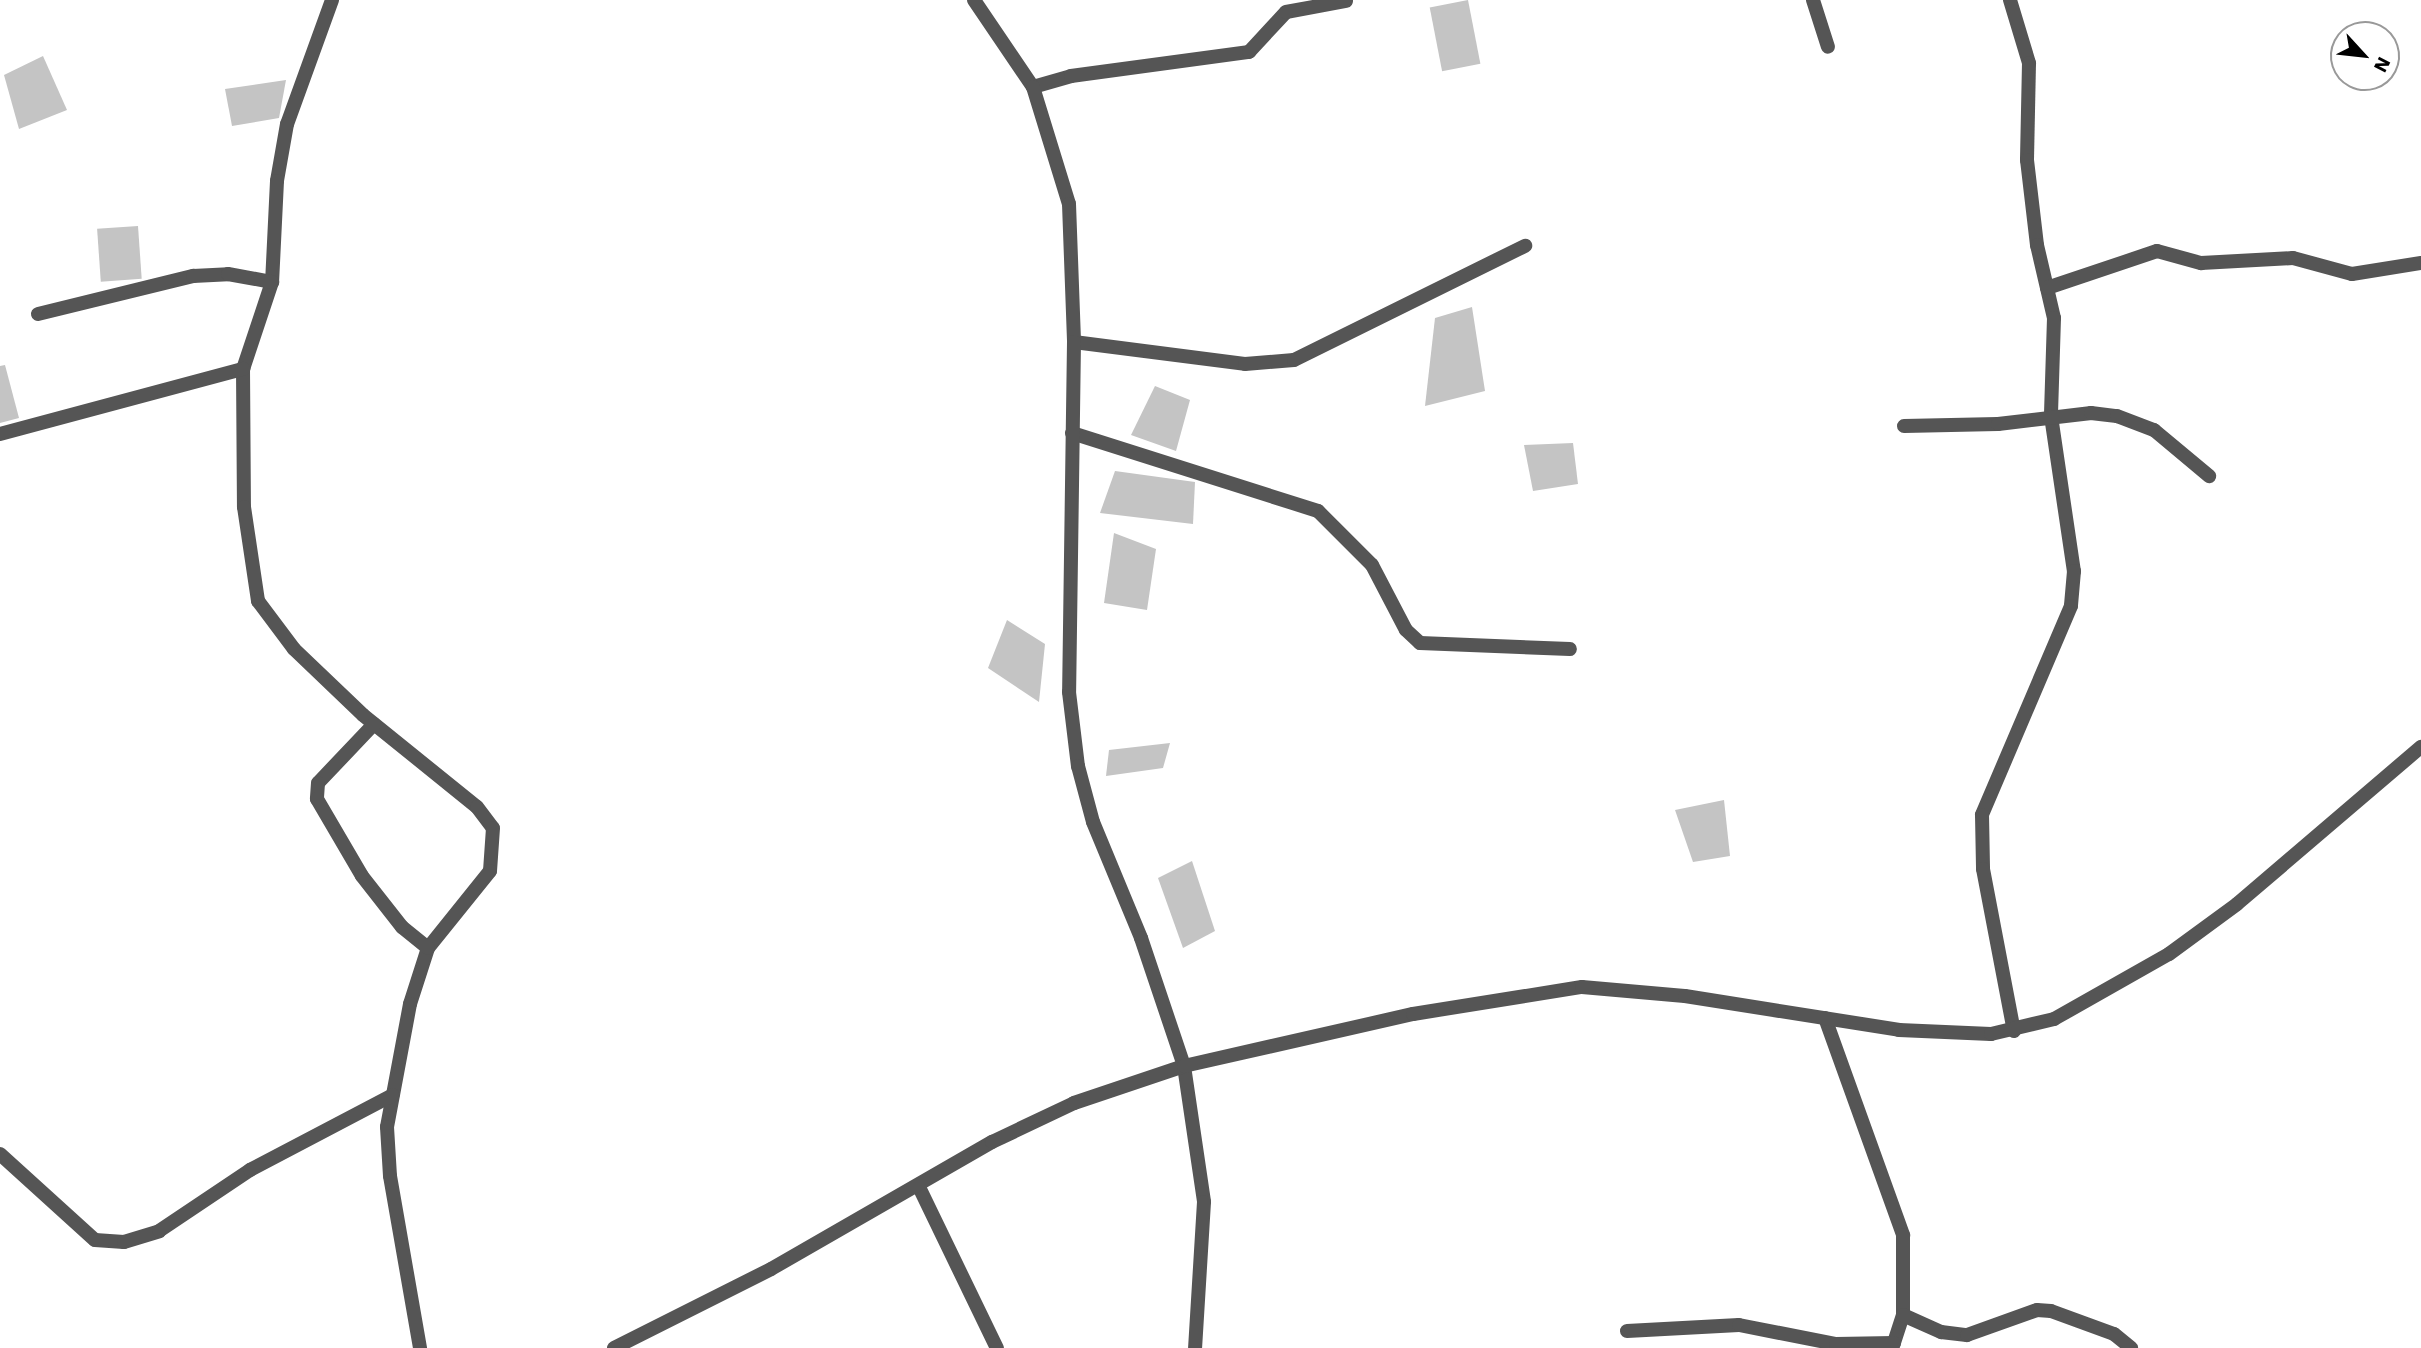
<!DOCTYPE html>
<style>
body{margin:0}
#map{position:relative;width:2421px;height:1348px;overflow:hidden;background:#fff;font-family:"Work Sans",sans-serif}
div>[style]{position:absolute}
.building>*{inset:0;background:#c4c4c4;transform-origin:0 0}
.minor>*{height:14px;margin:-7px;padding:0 7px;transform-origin:7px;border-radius:7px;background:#555}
.tertiary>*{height:14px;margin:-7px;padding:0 7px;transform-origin:7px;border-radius:7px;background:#555}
span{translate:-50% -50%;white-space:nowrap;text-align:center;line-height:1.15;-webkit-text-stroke:6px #fff;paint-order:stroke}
.north{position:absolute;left:2330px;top:21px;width:70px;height:70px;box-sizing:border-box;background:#fff;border:2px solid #999;border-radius:50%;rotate:117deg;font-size:19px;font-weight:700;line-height:28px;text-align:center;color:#000}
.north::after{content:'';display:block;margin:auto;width:24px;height:32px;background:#000;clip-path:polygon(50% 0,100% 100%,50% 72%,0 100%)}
</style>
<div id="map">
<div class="building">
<div style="left:1468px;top:0;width:65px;height:39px;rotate:79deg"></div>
<div style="clip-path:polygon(43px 56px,67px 110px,19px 129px,4px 75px)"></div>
<div style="clip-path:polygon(286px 80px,279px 118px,232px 126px,225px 89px)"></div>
<div style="left:138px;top:226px;width:53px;height:41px;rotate:86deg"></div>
<div style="clip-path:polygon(1472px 307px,1485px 391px,1425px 406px,1435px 318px)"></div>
<div style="clip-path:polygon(5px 365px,19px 418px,0 423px,0 366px)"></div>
<div style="clip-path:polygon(1155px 386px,1190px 400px,1176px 451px,1131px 435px)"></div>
<div style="clip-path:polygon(1573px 443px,1578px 484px,1533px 491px,1524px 445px)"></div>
<div style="clip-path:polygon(1115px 471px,1195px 482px,1193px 524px,1100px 513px)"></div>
<div style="clip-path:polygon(1114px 533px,1156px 549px,1147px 610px,1104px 603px)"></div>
<div style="clip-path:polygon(1007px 620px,1045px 644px,1039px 702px,988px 668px)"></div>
<div style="clip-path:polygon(1170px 743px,1163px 768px,1106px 776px,1109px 750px)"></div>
<div style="clip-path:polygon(1724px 800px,1730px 856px,1693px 862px,1675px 810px)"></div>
<div style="clip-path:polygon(1192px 861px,1215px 931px,1183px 948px,1158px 878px)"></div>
</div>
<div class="minor">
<div style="left:332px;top:0;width:132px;rotate:109.9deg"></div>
<div style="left:287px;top:124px;width:58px;rotate:100deg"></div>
<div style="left:277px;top:181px;width:101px;rotate:92.8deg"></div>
<div style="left:272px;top:282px;width:92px;rotate:108.4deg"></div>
<div style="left:243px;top:369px;width:138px;rotate:89.6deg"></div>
<div style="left:244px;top:507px;width:95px;rotate:81.5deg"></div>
<div style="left:258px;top:601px;width:60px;rotate:53.1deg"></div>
<div style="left:294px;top:649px;width:95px;rotate:43.7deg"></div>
<div style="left:363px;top:715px;width:146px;rotate:38.9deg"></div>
<div style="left:477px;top:807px;width:26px;rotate:53deg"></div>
<div style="left:493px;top:828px;width:43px;rotate:94deg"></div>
<div style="left:490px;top:871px;width:99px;rotate:128.8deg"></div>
<div style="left:428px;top:948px;width:59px;rotate:107.8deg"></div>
<div style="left:410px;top:1004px;width:125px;rotate:100.6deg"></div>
<div style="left:387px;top:1127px;width:49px;rotate:86.5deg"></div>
<div style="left:390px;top:1176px;width:175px;rotate:80.1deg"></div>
<div style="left:1813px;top:0;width:49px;rotate:72.3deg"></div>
<div style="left:2010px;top:0;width:66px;rotate:73.2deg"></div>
<div style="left:2029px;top:63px;width:97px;rotate:91.2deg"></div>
<div style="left:2027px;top:160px;width:86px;rotate:83.3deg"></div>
<div style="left:2037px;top:245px;width:75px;rotate:76.9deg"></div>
<div style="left:2054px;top:318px;width:98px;rotate:91.8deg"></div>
<div style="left:2051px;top:416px;width:157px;rotate:81.6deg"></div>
<div style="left:2074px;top:571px;width:35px;rotate:95deg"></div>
<div style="left:2071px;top:606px;width:227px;rotate:113.1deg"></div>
<div style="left:1982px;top:815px;width:54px;rotate:88.9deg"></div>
<div style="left:1983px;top:869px;width:165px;rotate:79.2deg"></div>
<div style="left:1033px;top:87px;width:40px;rotate:-16deg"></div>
<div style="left:1071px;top:76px;width:180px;rotate:-7.7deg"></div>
<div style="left:1249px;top:52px;width:54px;rotate:-47.2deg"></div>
<div style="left:1286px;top:12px;width:61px;rotate:-10.4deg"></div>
<div style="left:2047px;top:288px;width:116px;rotate:-18.6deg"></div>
<div style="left:2157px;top:251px;width:46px;rotate:15.3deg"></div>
<div style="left:2201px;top:263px;width:92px;rotate:-3.1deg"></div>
<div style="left:2293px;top:258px;width:61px;rotate:15.2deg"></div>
<div style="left:2352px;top:274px;width:70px;rotate:-9.1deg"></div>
<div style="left:38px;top:314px;width:160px;rotate:-13.8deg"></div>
<div style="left:193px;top:276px;width:35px;rotate:-3deg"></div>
<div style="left:228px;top:274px;width:45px;rotate:10.3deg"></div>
<div style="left:1074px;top:342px;width:172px;rotate:7.3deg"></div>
<div style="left:1245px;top:364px;width:49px;rotate:-4.7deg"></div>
<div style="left:1294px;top:360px;width:258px;rotate:-26.3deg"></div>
<div style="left:1904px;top:426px;width:94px;rotate:-1.2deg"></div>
<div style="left:1998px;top:424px;width:94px;rotate:-6.7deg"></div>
<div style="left:2091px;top:413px;width:26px;rotate:7deg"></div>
<div style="left:2117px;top:416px;width:40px;rotate:21deg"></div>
<div style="left:2154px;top:430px;width:72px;rotate:39.9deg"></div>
<div style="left:1072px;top:433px;width:258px;rotate:17.6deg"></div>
<div style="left:1318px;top:511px;width:76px;rotate:45deg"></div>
<div style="left:1372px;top:565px;width:73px;rotate:62.4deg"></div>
<div style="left:1406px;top:630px;width:19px;rotate:43deg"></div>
<div style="left:1420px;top:643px;width:150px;rotate:2.3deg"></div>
<div style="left:0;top:434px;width:252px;rotate:-15deg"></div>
<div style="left:374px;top:724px;width:81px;rotate:133.5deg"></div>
<div style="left:318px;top:783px;width:16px;rotate:94deg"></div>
<div style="left:317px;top:799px;width:89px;rotate:59.7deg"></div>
<div style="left:362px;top:876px;width:65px;rotate:51.9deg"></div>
<div style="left:402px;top:927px;width:33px;rotate:39deg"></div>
<div style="left:1825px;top:1018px;width:231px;rotate:70.2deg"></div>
<div style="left:1903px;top:1235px;width:80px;rotate:90deg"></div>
<div style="left:1903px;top:1315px;width:35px;rotate:108deg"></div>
<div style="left:0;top:1154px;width:128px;rotate:42.2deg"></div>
<div style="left:95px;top:1240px;width:29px;rotate:4deg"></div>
<div style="left:124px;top:1242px;width:37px;rotate:-17deg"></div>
<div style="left:159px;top:1231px;width:110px;rotate:-33.8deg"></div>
<div style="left:250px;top:1170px;width:161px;rotate:-27.7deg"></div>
<div style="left:919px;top:1187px;width:179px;rotate:64.2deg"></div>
<div style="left:1903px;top:1315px;width:42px;rotate:24.1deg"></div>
<div style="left:1941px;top:1332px;width:26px;rotate:7deg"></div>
<div style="left:1967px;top:1335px;width:74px;rotate:-19.7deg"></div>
<div style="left:2037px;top:1310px;width:14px;rotate:4deg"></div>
<div style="left:2051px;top:1311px;width:67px;rotate:20.1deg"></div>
<div style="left:2114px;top:1334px;width:22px;rotate:39deg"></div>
<div style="left:1627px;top:1331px;width:112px;rotate:-3.1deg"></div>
<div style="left:1739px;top:1325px;width:99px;rotate:11.1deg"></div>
<div style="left:1836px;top:1344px;width:58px;rotate:-1deg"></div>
</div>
<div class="tertiary">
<div style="left:974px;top:0;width:105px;rotate:55.9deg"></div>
<div style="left:1033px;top:87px;width:122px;rotate:72.9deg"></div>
<div style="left:1069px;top:204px;width:138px;rotate:87.9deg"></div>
<div style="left:1074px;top:342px;width:350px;rotate:90.8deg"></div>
<div style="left:1069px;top:692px;width:75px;rotate:83.1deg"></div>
<div style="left:1078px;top:766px;width:58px;rotate:75deg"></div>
<div style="left:1093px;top:822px;width:126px;rotate:67.5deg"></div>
<div style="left:1141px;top:938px;width:135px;rotate:71.4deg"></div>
<div style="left:1184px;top:1066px;width:137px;rotate:81.6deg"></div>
<div style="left:1204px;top:1202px;width:146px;rotate:93.5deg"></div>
<div style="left:614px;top:1348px;width:176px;rotate:-26.7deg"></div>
<div style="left:771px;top:1269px;width:255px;rotate:-29.9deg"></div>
<div style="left:992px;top:1142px;width:91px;rotate:-25.4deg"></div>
<div style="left:1074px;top:1103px;width:116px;rotate:-18.6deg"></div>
<div style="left:1184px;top:1066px;width:235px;rotate:-12.8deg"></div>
<div style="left:1413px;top:1014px;width:171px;rotate:-9.1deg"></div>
<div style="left:1582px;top:987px;width:103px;rotate:5deg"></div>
<div style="left:1685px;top:996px;width:217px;rotate:9deg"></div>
<div style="left:1899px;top:1030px;width:92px;rotate:2.5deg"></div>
<div style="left:1991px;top:1034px;width:65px;rotate:-13.4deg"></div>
<div style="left:2054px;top:1019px;width:132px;rotate:-29.5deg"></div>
<div style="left:2169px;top:954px;width:84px;rotate:-36.3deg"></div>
<div style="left:2237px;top:904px;width:242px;rotate:-40.5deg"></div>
</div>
<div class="north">N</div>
</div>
